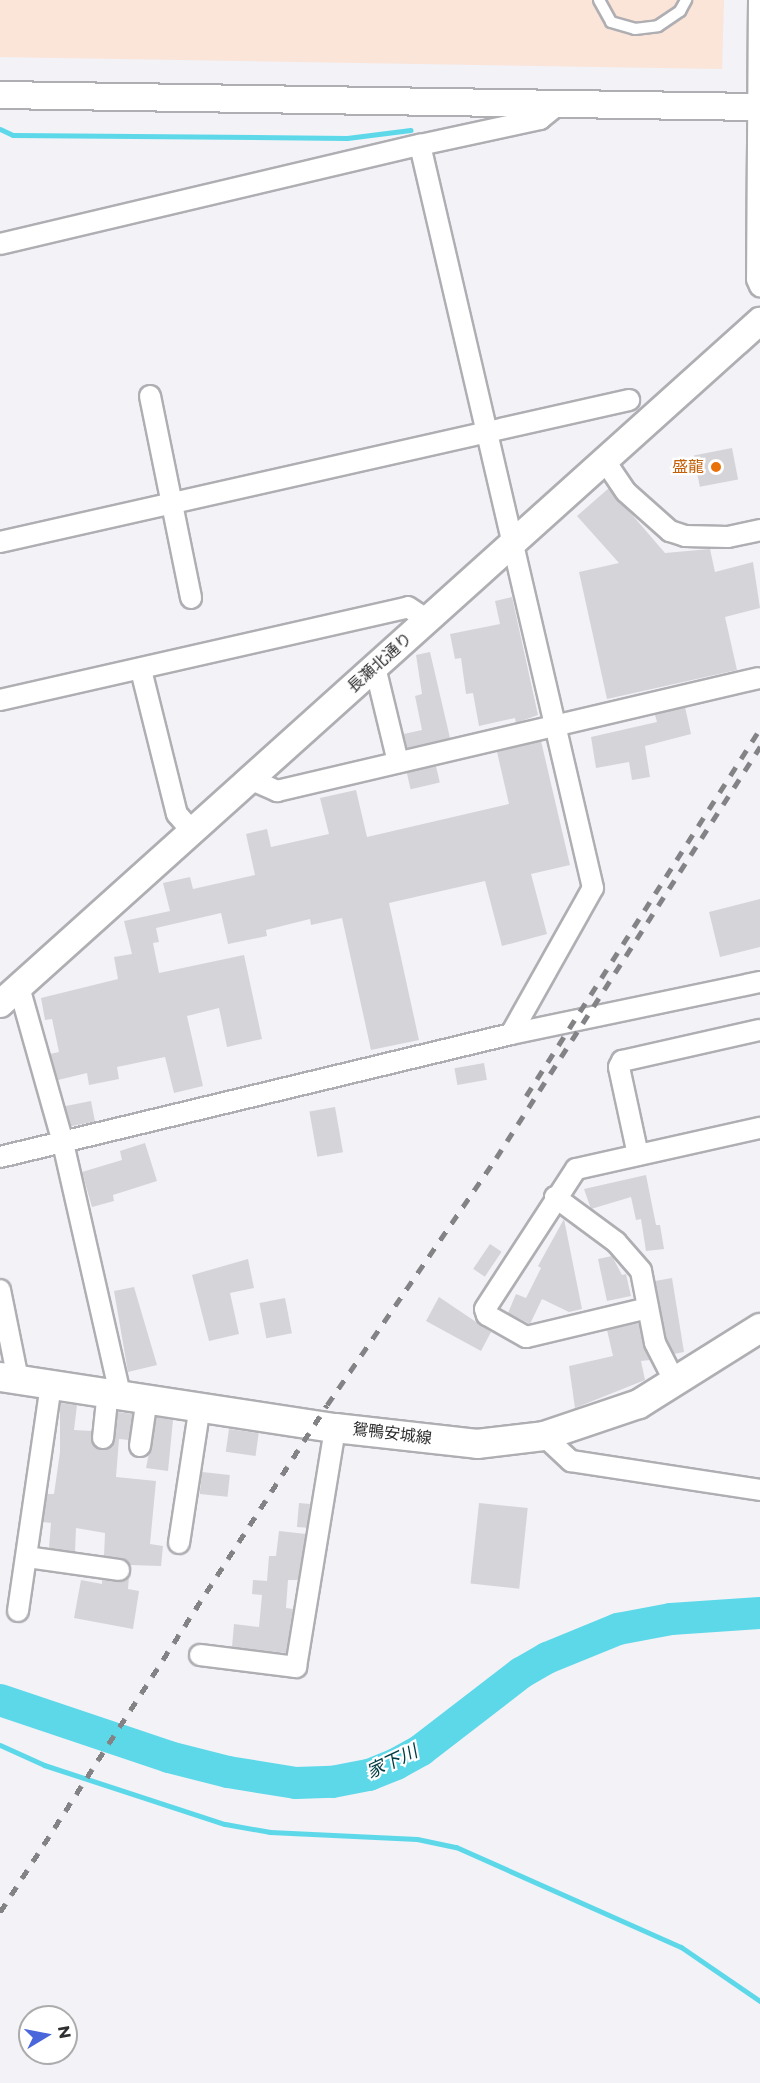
<!DOCTYPE html>
<meta charset="utf-8">
<style>
body{margin:0}
#map{position:relative;width:760px;height:2083px;overflow:hidden;background:#f2f2f7;font-family:Montserrat,"Noto Sans JP",sans-serif}
div>[style]{position:absolute}
.industrial>*{inset:0;background:#fbe4d8}
.stream>*{height:5px;margin:-2.5px;padding:0 2.5px;transform-origin:2.5px;border-radius:2.5px;background:#5dd8e9}
.river>*{height:32px;margin:-16px;padding:0 16px;transform-origin:16px;border-radius:16px;background:#5dd8e9}
.building>*{inset:0;background:#d5d5d9;transform-origin:0 0}
.roads{filter:drop-shadow(2px 0 #afafb3) drop-shadow(-2px 0 #afafb3) drop-shadow(0 2px #afafb3) drop-shadow(0 -2px #afafb3)}
.service>*{height:10px;margin:-5px;padding:0 5px;transform-origin:5px;border-radius:5px;background:#fff}
.minor>*{height:20px;margin:-10px;padding:0 10px;transform-origin:10px;border-radius:10px;background:#fff}
.tertiary>*{height:26px;margin:-13px;padding:0 13px;transform-origin:13px;border-radius:13px;background:#fff}
.secondary>*{height:28px;margin:-14px;padding:0 14px;transform-origin:14px;border-radius:14px;background:#fff}
.rail>*{height:4.5px;margin-top:-2.25px;transform-origin:0;background:repeating-linear-gradient(90deg,#838386 0 10px,transparent 0 20px)}
.dots>*{width:16px;height:16px;translate:-50% -50%;box-sizing:border-box;border:3px solid #fff;border-radius:50%}
span{translate:-50% -50%;white-space:nowrap;text-align:center;line-height:1.15;-webkit-text-stroke:4.5px #fff;paint-order:stroke}
.food-label{font-size:16px;color:#c56008}
.right{translate:-100% -50%;text-align:right}
.street-label{font-size:16px;color:#2f2f31}
.water-label{font-size:18px;color:#003c43;font-style:italic}
.north{position:absolute;left:18px;top:2005px;width:60px;height:60px;box-sizing:border-box;background:#fff;border:2px solid #acacad;border-radius:50%;rotate:80deg;font-size:16px;font-weight:700;line-height:24px;text-align:center;color:#2f2f31}
.north::after{content:'';display:block;margin:auto;width:21px;height:27px;background:#4966da;clip-path:polygon(50% 0,100% 100%,50% 72%,0 100%)}
</style>
<div id="map">
<div class="industrial">
<div style="clip-path:polygon(0 0,724px 0,722px 69px,0 57px)"></div>
</div>
<div class="stream">
<div style="left:0;top:129px;width:14px;rotate:25deg"></div>
<div style="left:13px;top:135px;width:334px;rotate:0.5deg"></div>
<div style="left:347px;top:138px;width:64px;rotate:-7.1deg"></div>
<div style="left:0;top:1745px;width:48px;rotate:24.4deg"></div>
<div style="left:44px;top:1765px;width:190px;rotate:18.1deg"></div>
<div style="left:225px;top:1824px;width:46px;rotate:10.1deg"></div>
<div style="left:270px;top:1832px;width:147px;rotate:2.7deg"></div>
<div style="left:417px;top:1839px;width:40px;rotate:12deg"></div>
<div style="left:456px;top:1847px;width:246px;rotate:24deg"></div>
<div style="left:681px;top:1947px;width:96px;rotate:34.4deg"></div>
</div>
<div class="river">
<div style="left:0;top:1700px;width:178px;rotate:18.6deg"></div>
<div style="left:169px;top:1757px;width:61px;rotate:14.3deg"></div>
<div style="left:228px;top:1772px;width:69px;rotate:9.2deg"></div>
<div style="left:296px;top:1783px;width:36px;rotate:-2deg"></div>
<div style="left:332px;top:1782px;width:38px;rotate:-11deg"></div>
<div style="left:369px;top:1775px;width:29px;rotate:-22deg"></div>
<div style="left:396px;top:1764px;width:29px;rotate:-29deg"></div>
<div style="left:421px;top:1750px;width:126px;rotate:-37.6deg"></div>
<div style="left:521px;top:1673px;width:30px;rotate:-30deg"></div>
<div style="left:547px;top:1658px;width:77px;rotate:-22.2deg"></div>
<div style="left:618px;top:1629px;width:54px;rotate:-10.7deg"></div>
<div style="left:671px;top:1619px;width:89px;rotate:-3.9deg"></div>
</div>
<div class="building">
<div style="left:732px;top:448px;width:32px;height:39px;rotate:79deg"></div>
<div style="clip-path:polygon(609px 488px,665px 553px,710px 549px,715px 572px,753px 562px,760px 608px,725px 617px,737px 670px,607px 699px,579px 572px,619px 563px,577px 516px)"></div>
<div style="clip-path:polygon(512px 597px,538px 715px,516px 723px,515px 718px,479px 726px,473px 693px,466px 694px,461px 658px,455px 659px,450px 634px,500px 624px,495px 601px)"></div>
<div style="clip-path:polygon(430px 652px,450px 738px,407px 748px,404px 734px,422px 730px,415px 696px,422px 694px,416px 655px)"></div>
<div style="clip-path:polygon(685px 707px,691px 734px,645px 746px,650px 777px,632px 780px,629px 762px,596px 768px,591px 737px,657px 722px,655px 715px)"></div>
<div style="clip-path:polygon(541px 741px,570px 865px,531px 874px,547px 934px,502px 946px,485px 881px,389px 903px,419px 1040px,371px 1050px,342px 918px,311px 925px,310px 919px,266px 930px,267px 936px,228px 944px,221px 913px,156px 928px,159px 942px,153px 943px,159px 973px,244px 955px,262px 1039px,227px 1047px,219px 1008px,187px 1016px,203px 1086px,174px 1093px,165px 1057px,117px 1067px,119px 1079px,89px 1085px,87px 1073px,58px 1080px,50px 1054px,59px 1052px,52px 1019px,45px 1020px,41px 998px,118px 979px,114px 957px,132px 954px,124px 921px,170px 911px,163px 883px,190px 877px,193px 889px,255px 875px,246px 834px,267px 829px,271px 847px,329px 834px,320px 798px,356px 790px,367px 837px,509px 804px,497px 752px)"></div>
<div style="left:436px;top:766px;width:17px;height:30px;rotate:77deg"></div>
<div style="clip-path:polygon(760px 899px,760px 947px,720px 957px,709px 912px)"></div>
<div style="left:484px;top:1063px;width:17px;height:30px;rotate:80deg"></div>
<div style="left:91px;top:1101px;width:21px;height:27px;rotate:79deg"></div>
<div style="left:335px;top:1107px;width:46px;height:26px;rotate:80deg"></div>
<div style="clip-path:polygon(145px 1143px,157px 1181px,113px 1195px,114px 1201px,92px 1207px,82px 1172px,122px 1160px,120px 1151px)"></div>
<div style="clip-path:polygon(646px 1175px,656px 1225px,660px 1225px,664px 1249px,646px 1251px,641px 1219px,636px 1220px,631px 1197px,591px 1209px,584px 1189px)"></div>
<div style="clip-path:polygon(564px 1219px,582px 1309px,569px 1312px,542px 1299px,530px 1324px,508px 1313px,516px 1294px,526px 1298px,541px 1268px,538px 1266px)"></div>
<div style="left:490px;top:1244px;width:14px;height:30px;rotate:34deg"></div>
<div style="clip-path:polygon(612px 1256px,622px 1275px,626px 1274px,631px 1296px,607px 1301px,598px 1259px)"></div>
<div style="clip-path:polygon(248px 1259px,254px 1288px,230px 1293px,239px 1334px,209px 1341px,192px 1275px)"></div>
<div style="clip-path:polygon(672px 1278px,684px 1352px,674px 1354px,666px 1339px,655px 1281px)"></div>
<div style="clip-path:polygon(134px 1287px,157px 1365px,128px 1372px,114px 1291px)"></div>
<div style="clip-path:polygon(439px 1297px,491px 1332px,481px 1351px,426px 1321px)"></div>
<div style="left:285px;top:1298px;width:36px;height:26px;rotate:79deg"></div>
<div style="clip-path:polygon(639px 1323px,650px 1360px,641px 1361px,645px 1380px,575px 1408px,569px 1366px,613px 1356px,607px 1330px)"></div>
<div style="clip-path:polygon(60px 1403px,77px 1405px,74px 1430px,92px 1431px,92px 1443px,101px 1450px,113px 1445px,118px 1412px,133px 1414px,129px 1440px,119px 1439px,116px 1477px,156px 1481px,150px 1544px,163px 1546px,161px 1566px,130px 1565px,121px 1558px,104px 1556px,105px 1533px,76px 1528px,75px 1552px,49px 1548px,51px 1523px,43px 1522px,47px 1494px,54px 1494px,60px 1452px)"></div>
<div style="clip-path:polygon(156px 1417px,173px 1420px,168px 1471px,146px 1468px)"></div>
<div style="left:229px;top:1429px;width:30px;height:23px;rotate:8deg"></div>
<div style="left:202px;top:1472px;width:28px;height:22px;rotate:6deg"></div>
<div style="left:299px;top:1503px;width:11px;height:24px;rotate:5deg"></div>
<div style="left:479px;top:1503px;width:49px;height:81px;rotate:6deg"></div>
<div style="clip-path:polygon(279px 1531px,306px 1534px,298px 1580px,288px 1580px,286px 1608px,293px 1609px,286px 1653px,232px 1647px,234px 1624px,259px 1627px,262px 1595px,252px 1594px,253px 1580px,267px 1581px,269px 1556px,276px 1556px)"></div>
<div style="clip-path:polygon(129px 1577px,128px 1589px,139px 1591px,133px 1629px,74px 1618px,81px 1580px,102px 1584px,102px 1580px,118px 1582px)"></div>
</div>
<div class="roads">
<div class="service">
<div style="left:599px;top:0;width:25px;rotate:61deg"></div>
<div style="left:611px;top:22px;width:25px;rotate:16deg"></div>
<div style="left:635px;top:29px;width:23px;rotate:-7deg"></div>
<div style="left:658px;top:26px;width:27px;rotate:-34deg"></div>
<div style="left:680px;top:11px;width:13px;rotate:-61deg"></div>
</div>
<div class="minor">
<div style="left:759px;top:0;width:279px;rotate:90.4deg"></div>
<div style="left:757px;top:279px;width:8px;rotate:67deg"></div>
<div style="left:0;top:244px;width:432px;rotate:-13.3deg"></div>
<div style="left:150px;top:396px;width:206px;rotate:78.5deg"></div>
<div style="left:605px;top:461px;width:37px;rotate:56deg"></div>
<div style="left:626px;top:492px;width:59px;rotate:41.6deg"></div>
<div style="left:670px;top:531px;width:16px;rotate:18deg"></div>
<div style="left:685px;top:536px;width:43px;rotate:1.3deg"></div>
<div style="left:728px;top:537px;width:33px;rotate:-12deg"></div>
<div style="left:0;top:542px;width:645px;rotate:-12.72deg"></div>
<div style="left:375px;top:667px;width:98px;rotate:76.4deg"></div>
<div style="left:141px;top:670px;width:148px;rotate:76deg"></div>
<div style="left:177px;top:814px;width:21px;rotate:49deg"></div>
<div style="left:0;top:700px;width:418px;rotate:-12.8deg"></div>
<div style="left:408px;top:607px;width:23px;rotate:34deg"></div>
<div style="left:250px;top:779px;width:30px;rotate:24deg"></div>
<div style="left:277px;top:791px;width:494px;rotate:-13.2deg"></div>
<div style="left:19px;top:987px;width:162px;rotate:74.2deg"></div>
<div style="left:63px;top:1143px;width:256px;rotate:77.2deg"></div>
<div style="left:511px;top:1034px;width:167px;rotate:-60.7deg"></div>
<div style="left:593px;top:888px;width:763px;rotate:-103.11deg"></div>
<div style="left:420px;top:145px;width:123px;rotate:-12.2deg"></div>
<div style="left:540px;top:119px;width:22px;rotate:-39deg"></div>
<div style="left:638px;top:1155px;width:90px;rotate:-102.2deg"></div>
<div style="left:619px;top:1067px;width:7px;rotate:-63deg"></div>
<div style="left:622px;top:1061px;width:141px;rotate:-12.7deg"></div>
<div style="left:0;top:1157px;width:526px;rotate:-13.53deg"></div>
<div style="left:511px;top:1034px;width:254px;rotate:-11.8deg"></div>
<div style="left:555px;top:1197px;width:76px;rotate:36.4deg"></div>
<div style="left:616px;top:1242px;width:38px;rotate:49deg"></div>
<div style="left:641px;top:1271px;width:73px;rotate:79deg"></div>
<div style="left:655px;top:1343px;width:46px;rotate:62.9deg"></div>
<div style="left:0;top:1290px;width:91px;rotate:78.6deg"></div>
<div style="left:648px;top:1308px;width:125px;rotate:166.6deg"></div>
<div style="left:526px;top:1337px;width:45px;rotate:-150.6deg"></div>
<div style="left:487px;top:1315px;width:6px;rotate:-108deg"></div>
<div style="left:485px;top:1309px;width:167px;rotate:-57deg"></div>
<div style="left:576px;top:1169px;width:189px;rotate:-12.6deg"></div>
<div style="left:544px;top:1436px;width:37px;rotate:43deg"></div>
<div style="left:571px;top:1461px;width:191px;rotate:8.7deg"></div>
<div style="left:103px;top:1438px;width:47px;rotate:-83.9deg"></div>
<div style="left:140px;top:1446px;width:49px;rotate:-81.7deg"></div>
<div style="left:179px;top:1543px;width:140px;rotate:-81.3deg"></div>
<div style="left:27px;top:1557px;width:93px;rotate:8deg"></div>
<div style="left:18px;top:1611px;width:229px;rotate:-81.7deg"></div>
<div style="left:200px;top:1655px;width:97px;rotate:7.1deg"></div>
<div style="left:296px;top:1667px;width:242px;rotate:-80.7deg"></div>
</div>
<div class="tertiary">
<div style="left:0;top:95px;width:756px;rotate:0.91deg"></div>
<div style="left:0;top:1004px;width:1022px;rotate:-41.95deg"></div>
</div>
<div class="secondary">
<div style="left:0;top:1377px;width:339px;rotate:8.7deg"></div>
<div style="left:335px;top:1428px;width:143px;rotate:6.4deg"></div>
<div style="left:477px;top:1444px;width:67px;rotate:-6.8deg"></div>
<div style="left:544px;top:1436px;width:100px;rotate:-18.6deg"></div>
<div style="left:639px;top:1404px;width:143px;rotate:-32.1deg"></div>
</div>
</div>
<div class="rail">
<div style="left:526px;top:1096px;width:435px;rotate:-57.5deg"></div>
<div style="left:0;top:1912px;width:603px;rotate:-57.18deg"></div>
<div style="left:327px;top:1405px;width:299px;rotate:-55.6deg"></div>
<div style="left:496px;top:1158px;width:489px;rotate:-57.3deg"></div>
</div>
<div class="dots">
<div style="left:716px;top:467px;background:#e8710a"></div>
</div>
<div class="food-label">
<span class="right" style="left:704px;top:467px">盛龍</span>
</div>
<div class="street-label">
<span style="left:380px;top:663px;rotate:-42deg">長瀬北通り</span>
<span style="left:392px;top:1434px;rotate:7deg">鴛鴨安城線</span>
</div>
<div class="water-label">
<span style="left:392px;top:1762px;rotate:-25deg">家下川</span>
</div>
<div class="north">N</div>
</div>
